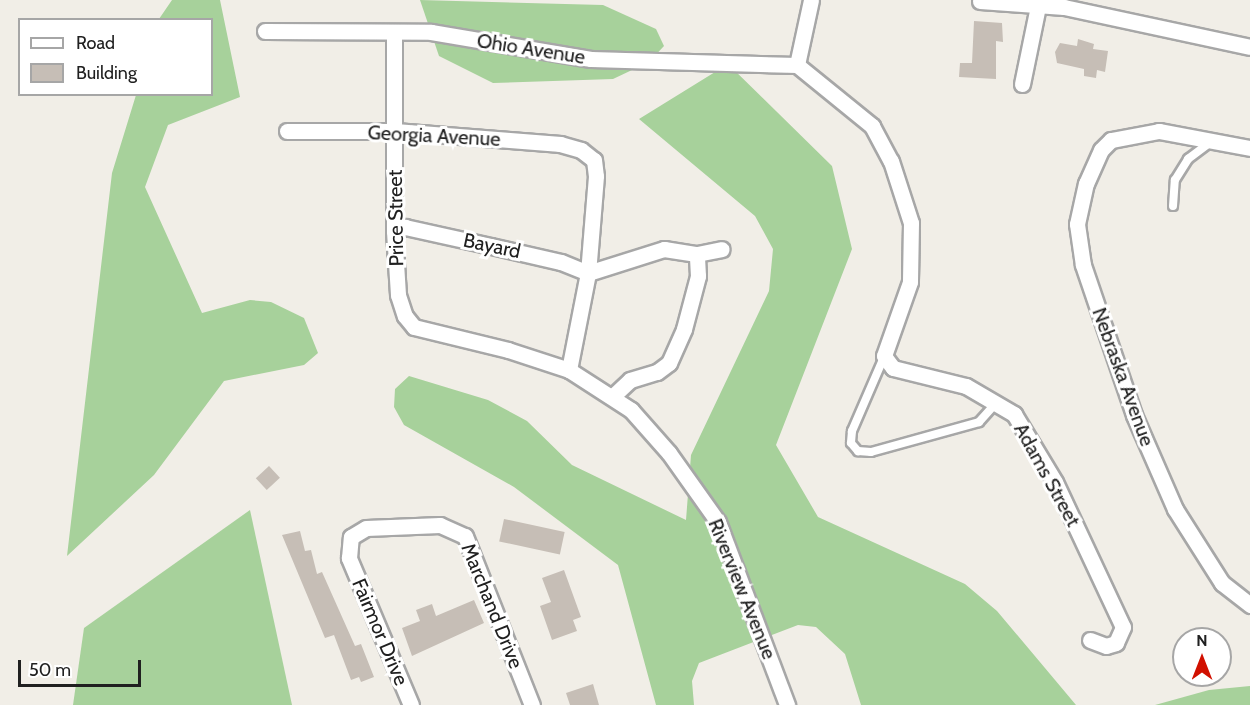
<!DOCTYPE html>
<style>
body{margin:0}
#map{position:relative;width:1250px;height:705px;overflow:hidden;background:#f1eee7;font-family:Cabin,sans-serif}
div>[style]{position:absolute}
.forest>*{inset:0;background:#a7d19b}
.building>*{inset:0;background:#c6beb6;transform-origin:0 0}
.roads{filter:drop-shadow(2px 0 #a7a7a7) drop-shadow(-2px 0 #a7a7a7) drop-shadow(0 2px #a7a7a7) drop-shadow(0 -2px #a7a7a7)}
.service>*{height:8px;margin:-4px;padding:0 4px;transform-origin:4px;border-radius:4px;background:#fff}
.minor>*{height:15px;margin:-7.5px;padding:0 7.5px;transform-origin:7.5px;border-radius:7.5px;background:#fff}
span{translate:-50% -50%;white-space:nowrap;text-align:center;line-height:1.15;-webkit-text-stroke:6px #fff;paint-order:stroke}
.street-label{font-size:20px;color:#202020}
.legend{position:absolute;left:18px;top:18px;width:195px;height:78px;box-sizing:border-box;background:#fff;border:2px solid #a6a6a6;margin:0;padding:8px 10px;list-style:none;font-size:18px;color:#202020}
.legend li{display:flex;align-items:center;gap:12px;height:30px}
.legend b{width:30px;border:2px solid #a6a6a6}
.north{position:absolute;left:1172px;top:627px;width:60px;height:60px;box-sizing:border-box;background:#fff;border:2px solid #a6a6a6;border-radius:50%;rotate:0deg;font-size:16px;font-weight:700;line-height:24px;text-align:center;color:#202020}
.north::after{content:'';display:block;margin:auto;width:21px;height:27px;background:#d11000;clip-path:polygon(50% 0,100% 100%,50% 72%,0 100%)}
.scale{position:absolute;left:18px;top:660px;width:123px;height:27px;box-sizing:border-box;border:3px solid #202020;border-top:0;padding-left:8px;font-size:18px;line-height:21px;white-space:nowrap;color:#202020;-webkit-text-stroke:4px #fff;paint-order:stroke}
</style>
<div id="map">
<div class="forest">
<div style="clip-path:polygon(172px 0,220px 0,240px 97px,168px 125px,145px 187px,202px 313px,250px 300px,271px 302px,304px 318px,318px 353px,304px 365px,224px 381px,154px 475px,67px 556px,112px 173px,136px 95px,212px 94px,212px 20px,159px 19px)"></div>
<div style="clip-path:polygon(420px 0,603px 5px,656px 29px,664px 46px,649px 62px,613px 79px,493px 83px,439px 56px)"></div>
<div style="clip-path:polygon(728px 64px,832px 166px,852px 249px,776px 445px,818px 517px,965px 584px,997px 611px,1076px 705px,861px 705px,845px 654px,816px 627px,798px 625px,699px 663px,692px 681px,694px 705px,656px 705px,618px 565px,514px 487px,404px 425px,394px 407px,395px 389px,409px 376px,488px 400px,527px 421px,572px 465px,686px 520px,691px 455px,769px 291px,773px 249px,755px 216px,639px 119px)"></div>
<div style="clip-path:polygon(250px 510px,292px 705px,73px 705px,84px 628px)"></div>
<div style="clip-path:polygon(1250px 686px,1250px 705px,1155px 705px,1209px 690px)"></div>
</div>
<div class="building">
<div style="clip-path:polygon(974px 21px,1002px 23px,1003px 42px,996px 41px,996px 79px,959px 77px,960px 63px,972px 63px)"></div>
<div style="clip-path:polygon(1078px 39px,1094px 44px,1093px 49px,1108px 51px,1105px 72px,1097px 70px,1096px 78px,1084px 76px,1084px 69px,1057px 63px,1055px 52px,1060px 43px,1077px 46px)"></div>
<div style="left:269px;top:466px;width:16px;height:18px;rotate:47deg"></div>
<div style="left:504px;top:519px;width:62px;height:23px;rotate:12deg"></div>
<div style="clip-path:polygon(300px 531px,305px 551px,311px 550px,317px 574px,322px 572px,355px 646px,361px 644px,374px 677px,361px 682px,359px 677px,351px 680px,334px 635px,325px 638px,282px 535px)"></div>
<div style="clip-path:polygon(564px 570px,581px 617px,573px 620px,577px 631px,552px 640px,540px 606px,551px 602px,542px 578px)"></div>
<div style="clip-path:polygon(474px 600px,484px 623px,412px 656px,402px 628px,420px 621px,416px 610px,432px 604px,436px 616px)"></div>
<div style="clip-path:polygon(593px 684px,599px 705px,570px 705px,566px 693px)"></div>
</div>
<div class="roads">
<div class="service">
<div style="left:1173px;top:206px;width:26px;rotate:-86deg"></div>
<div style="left:1175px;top:180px;width:25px;rotate:-58deg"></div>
<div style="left:1188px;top:159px;width:30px;rotate:-37deg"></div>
<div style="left:884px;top:357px;width:81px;rotate:113.4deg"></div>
<div style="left:852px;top:431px;width:12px;rotate:95deg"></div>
<div style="left:851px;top:443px;width:11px;rotate:49deg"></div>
<div style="left:858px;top:451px;width:13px;rotate:4deg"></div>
<div style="left:871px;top:452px;width:112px;rotate:-15.5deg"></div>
<div style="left:979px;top:422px;width:27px;rotate:-48deg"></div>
</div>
<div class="minor">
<div style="left:811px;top:0;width:66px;rotate:102.2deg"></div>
<div style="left:797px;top:65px;width:97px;rotate:39.1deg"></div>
<div style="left:872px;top:126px;width:40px;rotate:62deg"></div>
<div style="left:891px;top:161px;width:65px;rotate:72.1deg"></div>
<div style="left:911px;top:223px;width:59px;rotate:91deg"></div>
<div style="left:910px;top:282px;width:78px;rotate:109.4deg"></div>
<div style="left:884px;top:356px;width:15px;rotate:53deg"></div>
<div style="left:893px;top:368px;width:75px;rotate:13.9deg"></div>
<div style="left:966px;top:386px;width:56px;rotate:30.3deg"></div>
<div style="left:1014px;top:414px;width:79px;rotate:58.9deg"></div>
<div style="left:1055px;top:482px;width:160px;rotate:64.9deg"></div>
<div style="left:1123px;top:627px;width:17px;rotate:114deg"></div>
<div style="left:1116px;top:643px;width:10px;rotate:163deg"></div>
<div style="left:1106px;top:646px;width:17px;rotate:-159deg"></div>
<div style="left:980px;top:1px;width:84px;rotate:4.1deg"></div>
<div style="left:1064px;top:7px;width:190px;rotate:12.1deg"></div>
<div style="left:265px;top:31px;width:166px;rotate:0.3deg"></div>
<div style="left:431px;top:32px;width:162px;rotate:9.6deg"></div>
<div style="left:591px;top:59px;width:206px;rotate:1.7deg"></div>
<div style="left:394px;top:32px;width:199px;rotate:90deg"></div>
<div style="left:394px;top:231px;width:64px;rotate:86.4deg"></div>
<div style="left:398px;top:295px;width:22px;rotate:72deg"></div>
<div style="left:405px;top:316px;width:14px;rotate:51deg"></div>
<div style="left:414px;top:327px;width:97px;rotate:13.7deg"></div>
<div style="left:508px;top:350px;width:64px;rotate:18.2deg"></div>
<div style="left:569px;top:370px;width:74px;rotate:32.8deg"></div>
<div style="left:631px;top:410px;width:57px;rotate:48.5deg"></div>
<div style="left:669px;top:453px;width:85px;rotate:54.6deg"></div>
<div style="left:718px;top:522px;width:196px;rotate:69.3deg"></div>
<div style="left:1022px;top:84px;width:80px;rotate:-78.4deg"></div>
<div style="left:287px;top:131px;width:108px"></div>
<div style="left:395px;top:131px;width:166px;rotate:4.5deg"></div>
<div style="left:560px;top:144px;width:22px;rotate:16deg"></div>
<div style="left:581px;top:150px;width:16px;rotate:38deg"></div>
<div style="left:594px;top:160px;width:16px;rotate:83deg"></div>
<div style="left:596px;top:176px;width:97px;rotate:94.7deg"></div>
<div style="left:588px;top:273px;width:99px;rotate:101.1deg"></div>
<div style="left:1250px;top:148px;width:93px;rotate:-169.4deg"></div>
<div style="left:1159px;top:131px;width:49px;rotate:169.4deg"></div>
<div style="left:1111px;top:140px;width:14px;rotate:135deg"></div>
<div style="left:1101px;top:150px;width:36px;rotate:114deg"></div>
<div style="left:1086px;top:183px;width:42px;rotate:102.4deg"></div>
<div style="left:1077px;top:224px;width:41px;rotate:81.7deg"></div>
<div style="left:1083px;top:265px;width:158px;rotate:71.2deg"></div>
<div style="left:1134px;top:415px;width:103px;rotate:66.4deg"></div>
<div style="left:1175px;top:509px;width:88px;rotate:57.6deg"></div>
<div style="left:1222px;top:583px;width:36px;rotate:38deg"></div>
<div style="left:394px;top:231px;width:12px;rotate:-20deg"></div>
<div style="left:405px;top:227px;width:88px;rotate:12.5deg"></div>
<div style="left:491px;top:246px;width:72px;rotate:12.9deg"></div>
<div style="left:561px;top:262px;width:29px;rotate:22deg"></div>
<div style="left:588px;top:273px;width:80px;rotate:-17.5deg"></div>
<div style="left:664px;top:249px;width:33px;rotate:9deg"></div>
<div style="left:697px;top:254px;width:25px;rotate:-11deg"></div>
<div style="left:613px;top:396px;width:23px;rotate:-43deg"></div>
<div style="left:630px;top:380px;width:28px;rotate:-17deg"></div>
<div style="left:657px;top:372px;width:15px;rotate:-37deg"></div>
<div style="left:669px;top:363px;width:37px;rotate:-66deg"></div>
<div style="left:684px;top:329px;width:55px;rotate:-75.2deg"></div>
<div style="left:698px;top:276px;width:22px;rotate:-93deg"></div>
<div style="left:411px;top:705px;width:160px;rotate:-112.9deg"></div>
<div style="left:349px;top:558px;width:21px;rotate:-85deg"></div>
<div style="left:351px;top:537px;width:17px;rotate:-31deg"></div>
<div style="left:366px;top:528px;width:74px;rotate:-2.3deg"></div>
<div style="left:440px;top:525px;width:27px;rotate:24deg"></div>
<div style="left:465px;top:536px;width:182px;rotate:68.4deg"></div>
</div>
</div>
<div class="street-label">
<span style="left:531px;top:49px;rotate:9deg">Ohio Avenue</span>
<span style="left:434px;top:136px;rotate:3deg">Georgia Avenue</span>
<span style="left:396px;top:218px;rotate:-91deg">Price Street</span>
<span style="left:492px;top:246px;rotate:12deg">Bayard</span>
<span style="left:1123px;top:377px;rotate:70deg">Nebraska Avenue</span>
<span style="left:1047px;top:475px;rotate:61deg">Adams Street</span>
<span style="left:742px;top:589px;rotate:68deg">Riverview Avenue</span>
<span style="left:492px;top:606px;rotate:68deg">Marchand Drive</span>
<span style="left:380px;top:632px;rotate:67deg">Fairmor Drive</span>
</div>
<ul class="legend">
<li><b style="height:8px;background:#fff"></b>Road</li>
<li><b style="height:16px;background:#c6beb6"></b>Building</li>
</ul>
<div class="north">N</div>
<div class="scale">50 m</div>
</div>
